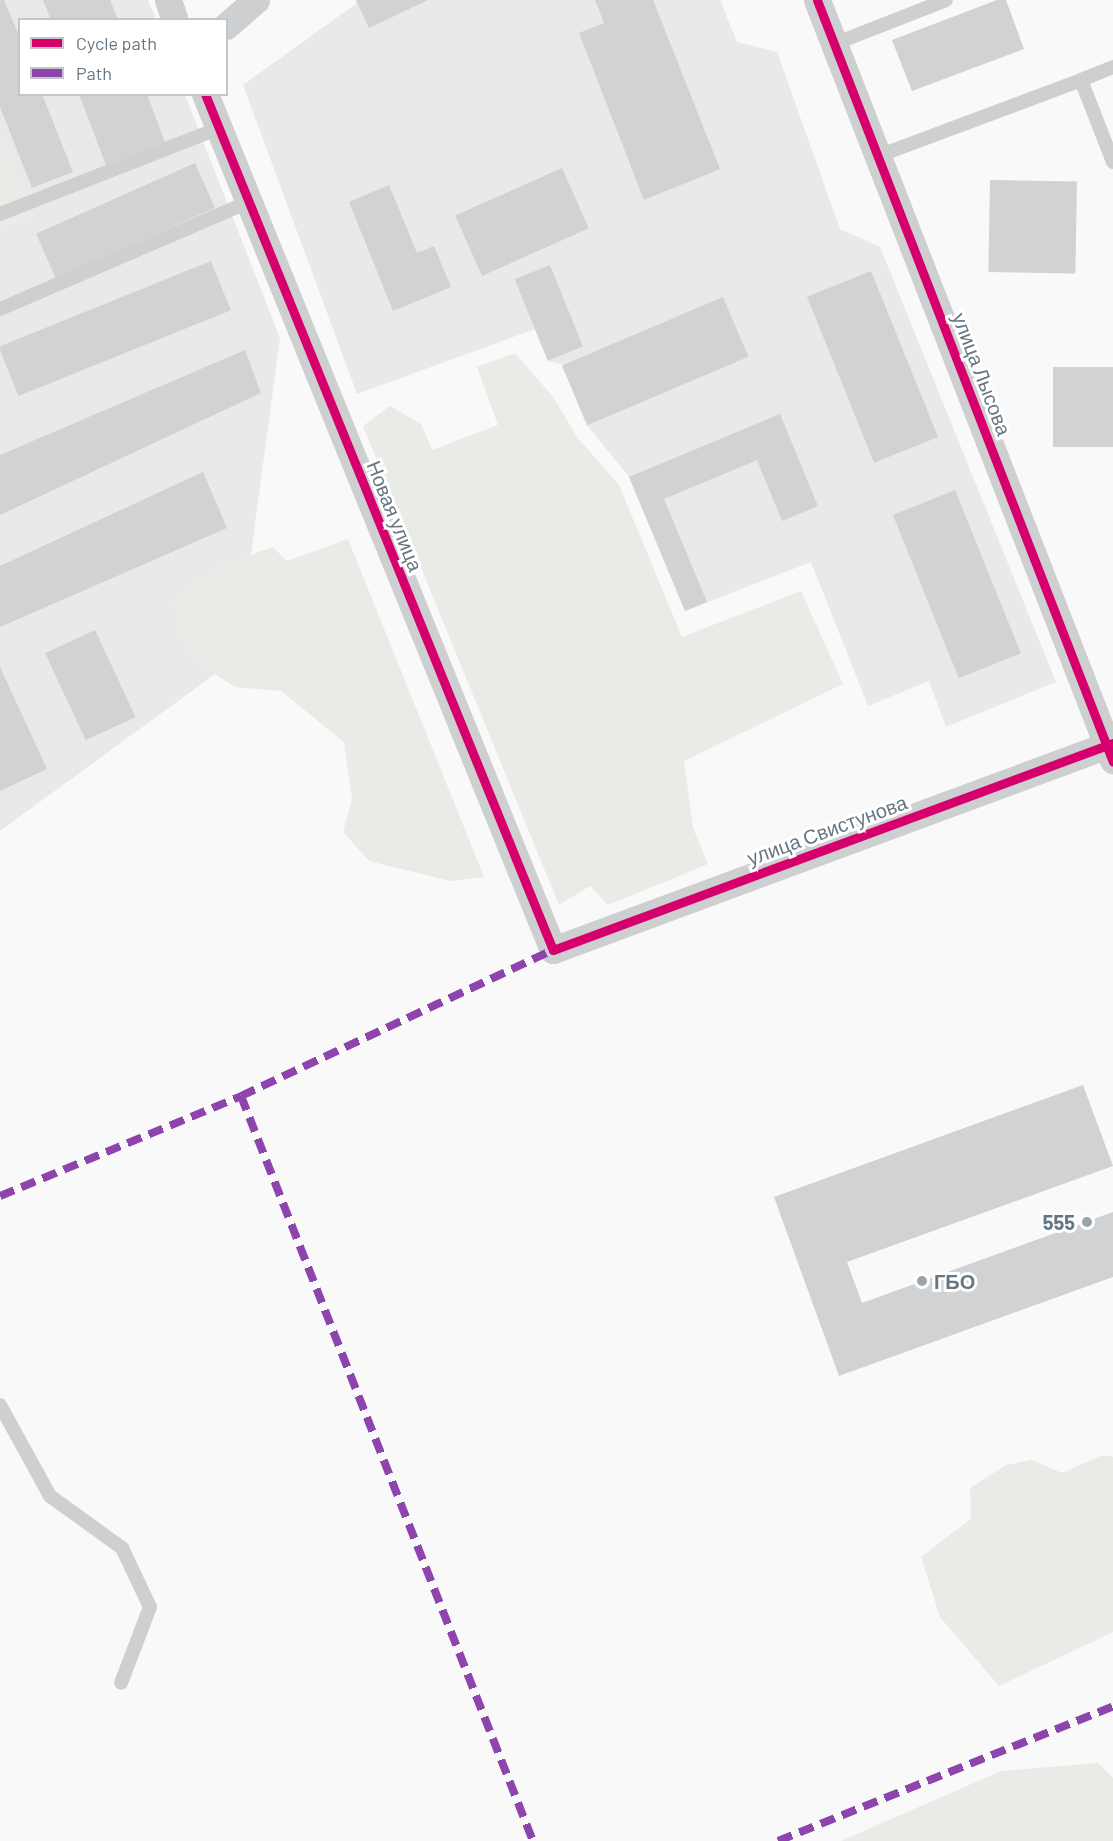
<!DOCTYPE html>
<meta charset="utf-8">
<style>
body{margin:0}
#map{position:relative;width:1113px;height:1841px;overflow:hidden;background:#f9f9f9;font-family:Barlow,sans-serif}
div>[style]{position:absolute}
.built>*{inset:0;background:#e8e9e9}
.green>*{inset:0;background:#e8ebe6}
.building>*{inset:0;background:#d0d2d3;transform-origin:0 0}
.service>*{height:14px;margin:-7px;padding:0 7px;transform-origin:7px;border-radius:7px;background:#cecfd0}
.minor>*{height:27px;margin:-13.5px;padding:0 13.5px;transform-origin:13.5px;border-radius:13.5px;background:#cecfd0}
.quiet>*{height:8px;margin-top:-4px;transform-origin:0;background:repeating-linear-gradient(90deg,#8e44ad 0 15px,transparent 0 23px)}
.cycleway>*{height:9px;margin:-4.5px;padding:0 4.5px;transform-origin:4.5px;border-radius:4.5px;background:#d6006c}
.dots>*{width:16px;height:16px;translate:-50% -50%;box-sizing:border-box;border:3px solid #fff;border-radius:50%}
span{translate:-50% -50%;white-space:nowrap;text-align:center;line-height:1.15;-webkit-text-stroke:6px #fff;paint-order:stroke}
.street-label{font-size:20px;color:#657683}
.poi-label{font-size:20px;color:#657683;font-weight:700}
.right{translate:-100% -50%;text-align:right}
.left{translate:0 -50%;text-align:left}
.legend{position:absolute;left:18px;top:18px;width:210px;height:78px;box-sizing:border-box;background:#fff;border:2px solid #c1c8cd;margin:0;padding:8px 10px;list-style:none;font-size:18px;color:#657683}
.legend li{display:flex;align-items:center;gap:12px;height:30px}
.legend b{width:30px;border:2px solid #c1c8cd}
</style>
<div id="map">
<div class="built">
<div style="clip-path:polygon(0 0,148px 0,156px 19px,20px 20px,20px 94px,185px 95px,280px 338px,237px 658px,0 831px,0 228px,31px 215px,0 134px)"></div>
<div style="clip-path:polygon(356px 0,720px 0,737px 42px,777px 52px,840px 229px,880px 247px,1056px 682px,946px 727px,929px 681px,868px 706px,811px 562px,685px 611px,629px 477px,586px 424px,562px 364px,548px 361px,535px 329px,357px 394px,243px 85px,357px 3px)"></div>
</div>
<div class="green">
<div style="clip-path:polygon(0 134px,31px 215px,0 228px)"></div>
<div style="clip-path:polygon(515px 353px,553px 397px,577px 437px,619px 485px,682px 637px,801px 591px,843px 684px,684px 761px,693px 828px,708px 864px,608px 905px,590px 886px,559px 905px,363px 426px,390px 406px,421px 424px,432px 450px,498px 425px,477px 367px)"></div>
<div style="clip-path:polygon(348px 539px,484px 877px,450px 881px,369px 861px,343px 832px,352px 799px,344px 742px,281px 691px,235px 687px,187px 656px,172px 600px,212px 569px,273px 547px,287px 561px)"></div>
<div style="clip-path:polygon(1103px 1455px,1113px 1457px,1113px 1632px,999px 1686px,940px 1617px,921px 1557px,971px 1519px,970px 1488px,1006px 1465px,1032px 1460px,1062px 1473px)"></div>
<div style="clip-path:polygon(1098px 1763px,1113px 1778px,1113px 1841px,841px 1841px,1001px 1771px)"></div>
</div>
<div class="building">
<div style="clip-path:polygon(0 0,4px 0,20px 38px,20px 94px,42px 94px,73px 172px,32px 188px,0 107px)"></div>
<div style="clip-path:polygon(43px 0,110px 0,118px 20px,51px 20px)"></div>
<div style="clip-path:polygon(356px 0,428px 0,369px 28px)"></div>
<div style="clip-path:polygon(595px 0,653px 0,720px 169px,644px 200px,579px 33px,604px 23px)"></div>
<div style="clip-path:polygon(997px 0,1006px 0,1024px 49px,912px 91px,892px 40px)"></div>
<div style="clip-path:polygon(79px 94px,147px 94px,165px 142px,106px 165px)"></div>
<div style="left:195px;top:163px;width:49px;height:174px;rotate:66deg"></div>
<div style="left:562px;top:168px;width:66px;height:117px;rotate:66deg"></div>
<div style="left:990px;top:180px;width:87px;height:92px;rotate:1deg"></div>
<div style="clip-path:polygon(389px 185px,417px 253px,434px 246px,451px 287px,393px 311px,349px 202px)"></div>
<div style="left:211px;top:261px;width:53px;height:229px;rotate:68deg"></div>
<div style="left:550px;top:265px;width:88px;height:38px;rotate:68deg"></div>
<div style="left:871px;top:271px;width:179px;height:69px;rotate:68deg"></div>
<div style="left:723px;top:297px;width:65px;height:175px;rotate:67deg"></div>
<div style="clip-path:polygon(245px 350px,261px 393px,0 515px,0 455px)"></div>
<div style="left:1113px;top:367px;width:80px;height:60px;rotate:90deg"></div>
<div style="clip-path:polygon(780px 414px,818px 506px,782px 521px,757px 460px,664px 499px,707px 602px,685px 611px,629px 477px)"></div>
<div style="clip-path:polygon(203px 472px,227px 528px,0 627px,0 566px)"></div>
<div style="left:955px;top:490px;width:176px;height:67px;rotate:68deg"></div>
<div style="left:95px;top:630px;width:96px;height:55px;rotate:65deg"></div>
<div style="clip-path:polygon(0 667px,47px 769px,0 791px)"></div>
<div style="clip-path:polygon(1083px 1085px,1113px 1166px,847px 1262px,862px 1303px,1113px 1212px,1113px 1277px,839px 1376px,774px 1197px)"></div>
</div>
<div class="service">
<div style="left:834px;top:44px;width:120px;rotate:-21.4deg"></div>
<div style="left:1081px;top:80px;width:35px;rotate:-22deg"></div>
<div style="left:878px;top:156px;width:217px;rotate:-20.5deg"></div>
<div style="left:1081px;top:80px;width:88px;rotate:68.7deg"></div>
<div style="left:0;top:214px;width:235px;rotate:-21.4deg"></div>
<div style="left:0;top:309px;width:270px;rotate:-23.3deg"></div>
<div style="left:0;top:1405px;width:104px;rotate:61.2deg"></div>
<div style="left:50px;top:1496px;width:89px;rotate:35.8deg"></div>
<div style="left:122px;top:1548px;width:65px;rotate:64.6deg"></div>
<div style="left:150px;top:1607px;width:81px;rotate:110.9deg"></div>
</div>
<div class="minor">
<div style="left:168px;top:0;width:21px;rotate:71deg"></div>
<div style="left:817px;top:0;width:816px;rotate:68.72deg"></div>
<div style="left:226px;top:26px;width:40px;rotate:-41deg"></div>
<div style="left:205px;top:94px;width:924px;rotate:67.88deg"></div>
<div style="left:553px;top:950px;width:597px;rotate:-20.29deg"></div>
</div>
<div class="quiet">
<div style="left:241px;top:1096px;width:800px;rotate:68.6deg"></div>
<div style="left:0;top:1196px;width:261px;rotate:-22.5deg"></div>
<div style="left:241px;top:1096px;width:344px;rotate:-25.1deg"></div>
<div style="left:778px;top:1841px;width:361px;rotate:-21.9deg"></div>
</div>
<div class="cycleway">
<div style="left:817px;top:0;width:817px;rotate:68.77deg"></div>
<div style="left:205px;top:94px;width:924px;rotate:67.88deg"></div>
<div style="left:553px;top:950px;width:597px;rotate:-20.29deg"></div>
</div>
<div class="dots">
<div style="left:1087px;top:1222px;background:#99a4ac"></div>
<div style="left:922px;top:1281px;background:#99a4ac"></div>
</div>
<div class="street-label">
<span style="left:982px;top:374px;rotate:69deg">улица Лысова</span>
<span style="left:395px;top:516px;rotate:68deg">Новая улица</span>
<span style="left:827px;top:830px;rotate:-20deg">улица Свистунова</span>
</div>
<div class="poi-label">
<span class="right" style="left:1075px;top:1222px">555</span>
<span class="left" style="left:934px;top:1281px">ГБО</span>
</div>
<ul class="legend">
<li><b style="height:8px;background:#d6006c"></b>Cycle path</li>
<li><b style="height:8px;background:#8e44ad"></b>Path</li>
</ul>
</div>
